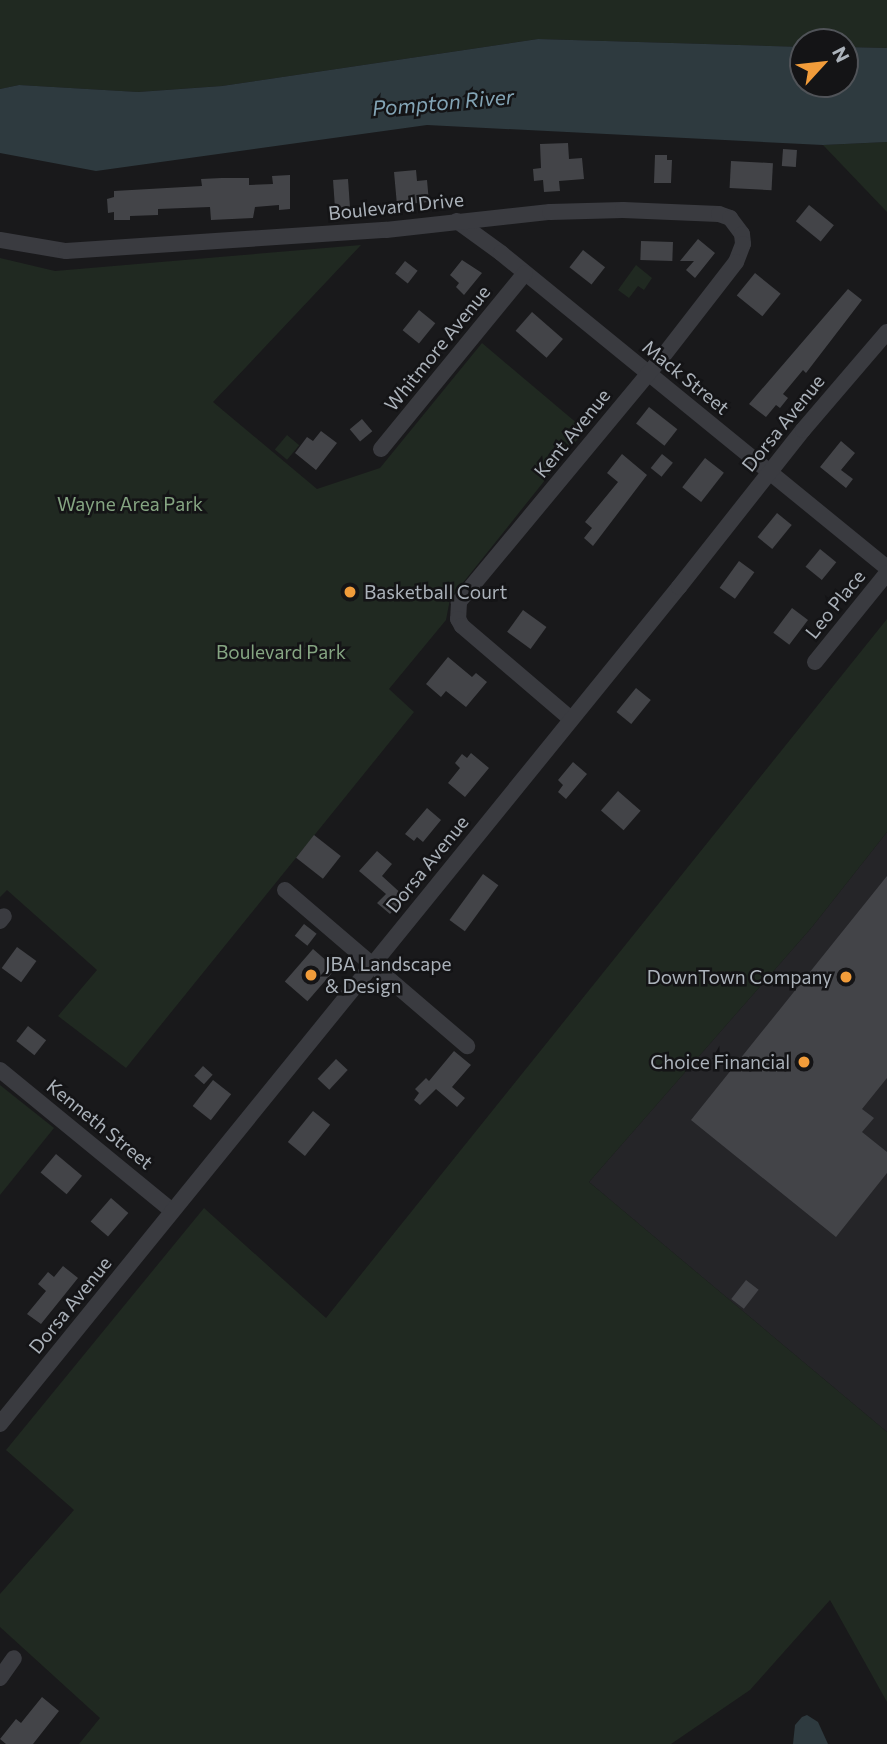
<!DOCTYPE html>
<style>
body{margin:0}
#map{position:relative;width:887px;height:1744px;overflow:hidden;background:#19191b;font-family:Commissioner,sans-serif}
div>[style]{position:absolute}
.built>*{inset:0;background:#252528}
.green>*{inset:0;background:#202921;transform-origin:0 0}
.water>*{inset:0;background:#2e3a3f}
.building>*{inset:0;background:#434448;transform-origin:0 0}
.minor>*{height:16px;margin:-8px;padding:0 8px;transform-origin:8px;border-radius:8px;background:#3a3b40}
.dots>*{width:19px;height:19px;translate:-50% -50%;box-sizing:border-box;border:4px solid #141416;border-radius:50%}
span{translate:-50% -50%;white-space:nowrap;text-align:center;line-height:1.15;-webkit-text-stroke:5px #141416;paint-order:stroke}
.street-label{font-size:19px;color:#abb2ba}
.park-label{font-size:19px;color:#85a582}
.poi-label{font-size:19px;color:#abb2ba}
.left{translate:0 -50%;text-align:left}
.right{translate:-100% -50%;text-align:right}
.water-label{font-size:21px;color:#83a4b5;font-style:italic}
.north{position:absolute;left:789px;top:28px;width:70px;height:70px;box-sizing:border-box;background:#141416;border:2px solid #505358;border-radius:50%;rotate:63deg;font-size:19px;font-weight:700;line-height:28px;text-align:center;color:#abb2ba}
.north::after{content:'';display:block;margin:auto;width:24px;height:32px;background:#f19c3a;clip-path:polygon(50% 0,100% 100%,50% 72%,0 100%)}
</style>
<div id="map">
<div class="built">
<div style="clip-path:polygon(887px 832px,887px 1432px,589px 1182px,812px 927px)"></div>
</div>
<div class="green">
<div style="clip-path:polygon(0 0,887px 0,887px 48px,845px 47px,845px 42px,803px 42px,803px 47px,538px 39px,222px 86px,138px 92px,19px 85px,0 89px)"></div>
<div style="clip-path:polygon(887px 142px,887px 212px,823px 145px)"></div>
<div style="clip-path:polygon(361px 245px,213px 402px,317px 489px,380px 468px,482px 343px,585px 430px,450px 599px,446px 620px,389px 689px,414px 712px,126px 1068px,58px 1016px,97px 970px,7px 890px,0 897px,0 258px,55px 271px)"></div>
<div style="clip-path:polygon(636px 265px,652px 278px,644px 290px,638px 286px,629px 298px,618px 290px)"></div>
<div style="left:287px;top:435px;width:16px;height:19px;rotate:40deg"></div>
<div style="clip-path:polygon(887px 619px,887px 832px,812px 927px,589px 1182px,887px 1432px,887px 1702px,830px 1600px,750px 1690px,671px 1744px,79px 1744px,100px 1718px,0 1627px,0 1594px,74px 1510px,6px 1450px,204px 1208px,326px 1318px)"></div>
<div style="clip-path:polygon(0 1085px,54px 1128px,0 1195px)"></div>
</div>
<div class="water">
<div style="clip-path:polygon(538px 39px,803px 47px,803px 84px,845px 84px,845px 47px,887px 48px,887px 142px,823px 145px,427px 125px,96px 171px,0 153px,0 89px,19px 85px,138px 92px,222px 86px)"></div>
<div style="clip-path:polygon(807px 1715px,818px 1722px,828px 1744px,793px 1744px,795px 1725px,802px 1717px)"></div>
</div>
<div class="building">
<div style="clip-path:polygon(568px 143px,569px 159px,582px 158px,584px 179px,559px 181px,560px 191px,544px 192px,543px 180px,534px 181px,533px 169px,541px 168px,540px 144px)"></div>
<div style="left:783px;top:149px;width:14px;height:17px;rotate:4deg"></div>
<div style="clip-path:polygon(655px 155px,667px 155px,667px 160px,672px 160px,671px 183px,654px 183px)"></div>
<div style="left:731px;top:161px;width:42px;height:27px;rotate:3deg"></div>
<div style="clip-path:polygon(416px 170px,417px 181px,427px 180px,429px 202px,397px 205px,394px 172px)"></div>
<div style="clip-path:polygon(290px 175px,290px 209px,279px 210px,279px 205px,255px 207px,253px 218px,211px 220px,210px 207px,158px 209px,158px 215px,130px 216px,130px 220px,114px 220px,114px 212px,108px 213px,107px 199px,114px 197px,114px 191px,202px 186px,201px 179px,222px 178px,249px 178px,249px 185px,273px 184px,272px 176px)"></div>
<div style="left:348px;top:179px;width:28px;height:15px;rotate:86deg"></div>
<div style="left:809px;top:205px;width:32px;height:21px;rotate:39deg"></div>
<div style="clip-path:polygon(698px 239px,715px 253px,695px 278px,686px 270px,694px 261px,680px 261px)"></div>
<div style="left:641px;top:241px;width:32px;height:19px;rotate:2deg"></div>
<div style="left:583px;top:250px;width:28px;height:22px;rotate:38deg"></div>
<div style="clip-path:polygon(462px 260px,482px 273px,464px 295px,456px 287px,459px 283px,450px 275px)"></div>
<div style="left:405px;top:261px;width:16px;height:16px;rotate:38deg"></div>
<div style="left:755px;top:273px;width:33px;height:29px;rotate:39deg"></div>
<div style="clip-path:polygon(848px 289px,862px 300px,806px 373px,803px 370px,783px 394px,788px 398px,780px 408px,776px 405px,766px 417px,749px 404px)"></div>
<div style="left:419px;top:310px;width:21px;height:26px;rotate:39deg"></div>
<div style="left:532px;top:312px;width:41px;height:25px;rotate:41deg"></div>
<div style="left:649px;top:407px;width:36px;height:21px;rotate:38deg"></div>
<div style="left:362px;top:419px;width:16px;height:16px;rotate:50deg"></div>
<div style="clip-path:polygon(321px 431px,337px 443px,316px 470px,295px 453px,307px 437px,313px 441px)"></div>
<div style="clip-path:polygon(841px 441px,855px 453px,841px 470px,853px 479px,846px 488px,820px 467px)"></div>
<div style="clip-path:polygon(622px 454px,647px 475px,593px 546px,584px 538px,592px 528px,585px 522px,618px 482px,607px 473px)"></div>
<div style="left:662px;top:454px;width:14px;height:18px;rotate:39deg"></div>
<div style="left:705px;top:458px;width:24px;height:37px;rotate:38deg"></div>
<div style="left:777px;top:513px;width:19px;height:31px;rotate:39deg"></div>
<div style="left:820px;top:549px;width:21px;height:23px;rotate:39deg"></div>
<div style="left:739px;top:561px;width:19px;height:33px;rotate:36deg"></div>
<div style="left:792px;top:608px;width:20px;height:31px;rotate:37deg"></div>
<div style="left:523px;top:610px;width:29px;height:27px;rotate:36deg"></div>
<div style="clip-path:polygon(448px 657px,472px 677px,476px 673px,487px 682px,466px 707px,446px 691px,441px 697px,426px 684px)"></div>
<div style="left:636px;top:688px;width:19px;height:31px;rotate:39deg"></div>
<div style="clip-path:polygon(471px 753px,489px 768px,465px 797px,448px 783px,460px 768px,455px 763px,462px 754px,467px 758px)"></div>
<div style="clip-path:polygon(573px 762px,587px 774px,566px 799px,558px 792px,563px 785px,558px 780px)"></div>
<div style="left:618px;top:791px;width:30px;height:26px;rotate:41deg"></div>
<div style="clip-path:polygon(427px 808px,441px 820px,423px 842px,417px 837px,414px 841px,405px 834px)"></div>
<div style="left:314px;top:835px;width:34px;height:29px;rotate:38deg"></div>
<div style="clip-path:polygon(377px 851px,392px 864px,382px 876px,405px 897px,390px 914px,377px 903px,386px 894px,359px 871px)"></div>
<div style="left:483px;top:874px;width:19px;height:57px;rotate:36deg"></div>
<div style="clip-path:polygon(887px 876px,887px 1078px,862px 1109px,874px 1118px,862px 1132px,887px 1152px,887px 1173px,836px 1237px,691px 1120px)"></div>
<div style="left:304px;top:924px;width:16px;height:15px;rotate:38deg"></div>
<div style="left:17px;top:947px;width:24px;height:26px;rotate:36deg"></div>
<div style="left:313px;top:949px;width:30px;height:43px;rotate:41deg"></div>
<div style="left:28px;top:1026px;width:23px;height:19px;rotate:38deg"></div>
<div style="clip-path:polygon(454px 1051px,471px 1065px,452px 1087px,465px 1098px,457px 1107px,436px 1089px,420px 1105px,414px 1100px,419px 1093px,415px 1089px,426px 1078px,429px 1081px)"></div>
<div style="left:336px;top:1059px;width:16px;height:27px;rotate:43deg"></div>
<div style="left:203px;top:1066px;width:13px;height:13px;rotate:42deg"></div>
<div style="left:213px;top:1080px;width:23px;height:33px;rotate:38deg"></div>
<div style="left:313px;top:1111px;width:22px;height:40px;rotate:39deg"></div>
<div style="left:56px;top:1154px;width:34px;height:24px;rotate:40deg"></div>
<div style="left:111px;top:1198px;width:23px;height:31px;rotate:41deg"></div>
<div style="clip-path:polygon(63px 1266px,78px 1278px,41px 1324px,27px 1314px,46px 1291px,38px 1284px,48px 1272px,54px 1277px)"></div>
<div style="left:746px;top:1280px;width:16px;height:24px;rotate:38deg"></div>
<div style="clip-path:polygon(42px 1697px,59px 1711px,33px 1744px,6px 1744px,0 1739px,16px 1719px,21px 1723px)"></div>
</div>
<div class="minor">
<div style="left:457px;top:221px;width:54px;rotate:36deg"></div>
<div style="left:501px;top:253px;width:498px;rotate:39.2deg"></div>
<div style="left:0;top:240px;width:67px;rotate:9.5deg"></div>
<div style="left:66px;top:251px;width:321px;rotate:-3.8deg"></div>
<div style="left:386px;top:230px;width:165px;rotate:-6.3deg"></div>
<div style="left:550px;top:212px;width:73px;rotate:-1.6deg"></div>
<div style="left:623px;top:210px;width:96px;rotate:2.4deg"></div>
<div style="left:719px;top:214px;width:12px;rotate:20deg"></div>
<div style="left:730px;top:218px;width:20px;rotate:53deg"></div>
<div style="left:742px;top:234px;width:10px;rotate:84deg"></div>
<div style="left:743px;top:244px;width:19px;rotate:111deg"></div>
<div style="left:736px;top:262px;width:119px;rotate:127.8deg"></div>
<div style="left:663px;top:356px;width:320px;rotate:129.7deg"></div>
<div style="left:459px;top:602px;width:17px;rotate:93deg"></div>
<div style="left:458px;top:619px;width:8px;rotate:60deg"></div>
<div style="left:462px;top:626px;width:143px;rotate:40.5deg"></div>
<div style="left:381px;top:449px;width:227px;rotate:-50.7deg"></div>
<div style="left:815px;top:662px;width:114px;rotate:-51deg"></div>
<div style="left:285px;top:890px;width:240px;rotate:40.6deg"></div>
<div style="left:0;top:921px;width:6px;rotate:-51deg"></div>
<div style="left:0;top:1070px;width:222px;rotate:39.3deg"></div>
<div style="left:0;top:1424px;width:1078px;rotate:-50.95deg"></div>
<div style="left:679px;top:587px;width:200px;rotate:-51.7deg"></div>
<div style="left:803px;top:430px;width:129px;rotate:-49.4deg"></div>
<div style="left:0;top:1678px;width:24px;rotate:-55deg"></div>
</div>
<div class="dots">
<div style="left:350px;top:592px;background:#f19c3a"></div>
<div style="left:311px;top:975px;background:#f19c3a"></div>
<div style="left:846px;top:977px;background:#f19c3a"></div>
<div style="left:804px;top:1062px;background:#f19c3a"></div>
</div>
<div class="street-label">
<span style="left:396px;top:206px;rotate:-6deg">Boulevard Drive</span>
<span style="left:437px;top:348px;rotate:-51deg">Whitmore Avenue</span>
<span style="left:686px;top:377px;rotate:39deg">Mack Street</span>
<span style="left:783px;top:423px;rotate:-51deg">Dorsa Avenue</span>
<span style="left:572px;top:433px;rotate:-51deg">Kent Avenue</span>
<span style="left:835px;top:604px;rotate:-51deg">Leo Place</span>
<span style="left:427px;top:864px;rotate:-51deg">Dorsa Avenue</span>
<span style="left:100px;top:1124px;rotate:39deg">Kenneth Street</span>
<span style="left:70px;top:1305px;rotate:-51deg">Dorsa Avenue</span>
</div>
<div class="park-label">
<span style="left:130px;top:504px">Wayne Area Park</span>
<span style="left:281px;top:652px">Boulevard Park</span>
</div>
<div class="poi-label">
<span class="left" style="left:364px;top:592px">Basketball Court</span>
<span class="left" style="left:325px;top:975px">JBA Landscape<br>&amp; Design</span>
<span class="right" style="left:832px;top:977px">DownTown Company</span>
<span class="right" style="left:790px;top:1062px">Choice Financial</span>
</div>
<div class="water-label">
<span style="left:443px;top:102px;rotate:-5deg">Pompton River</span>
</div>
<div class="north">N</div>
</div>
